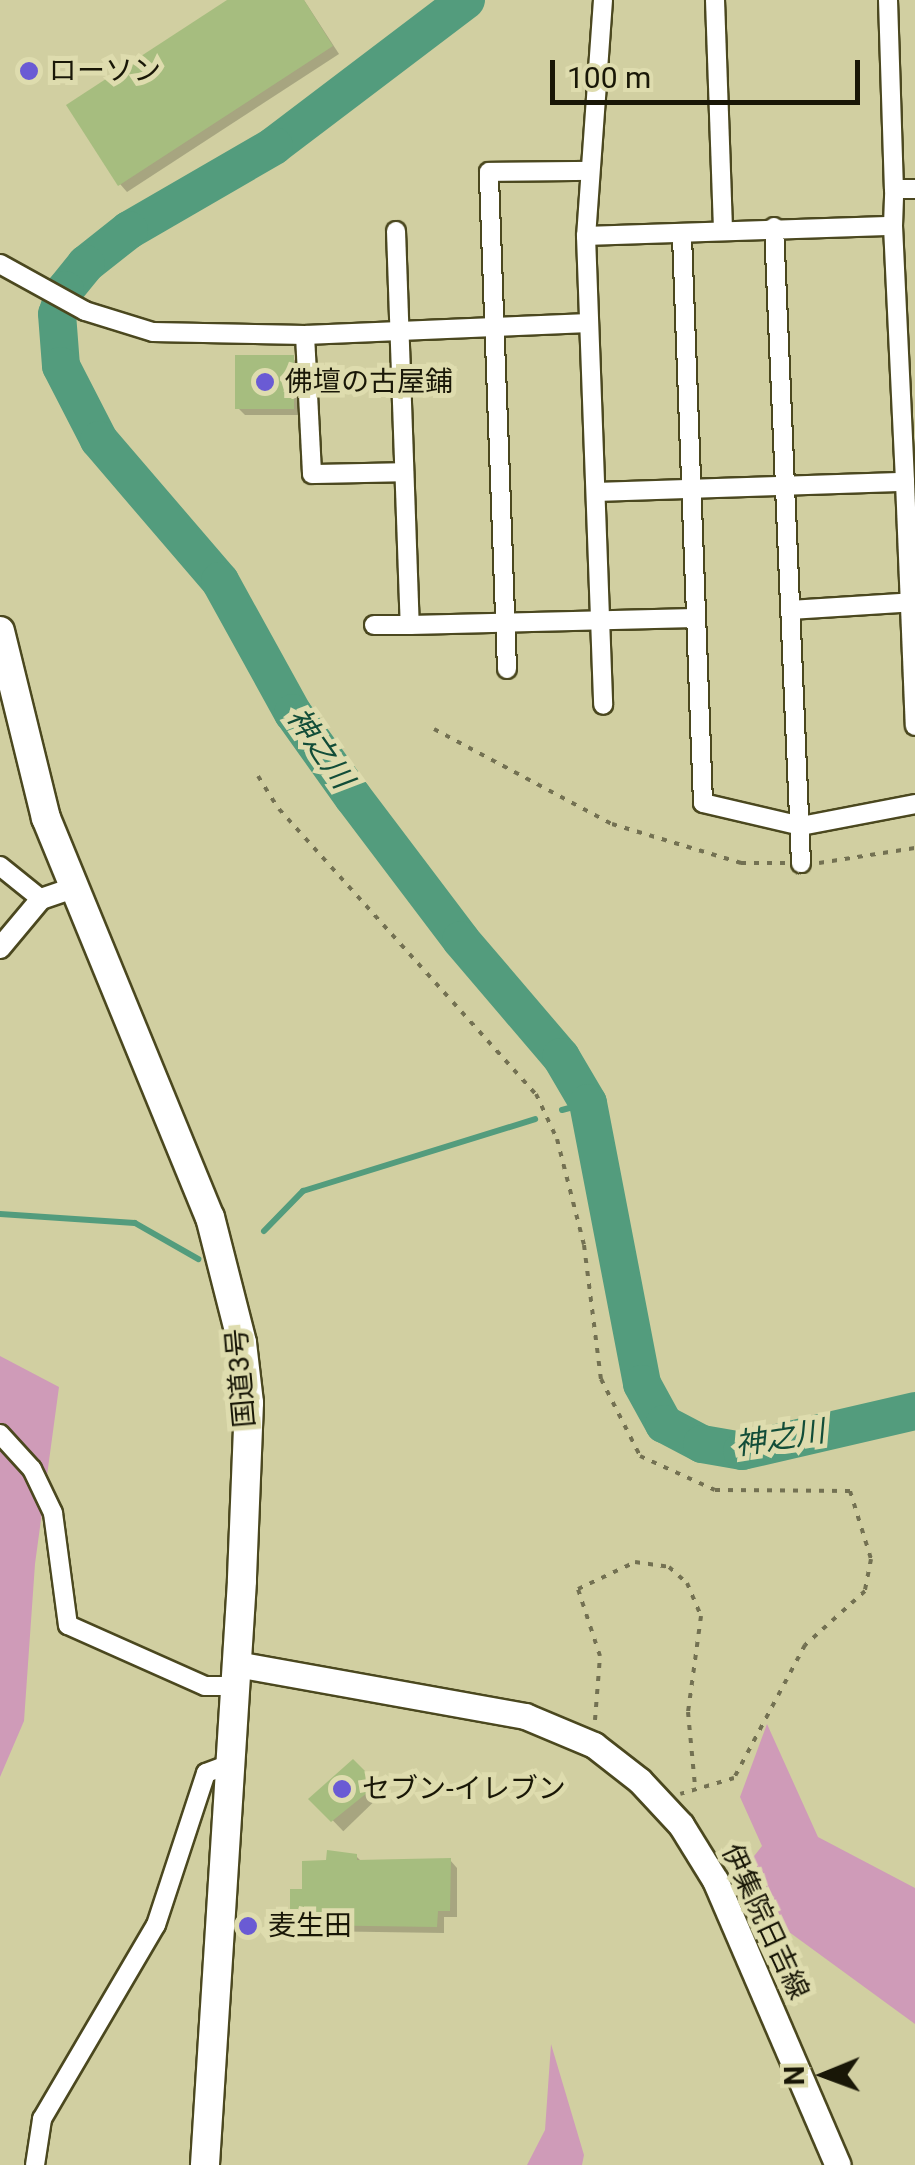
<!DOCTYPE html>
<meta charset="utf-8">
<style>
body{margin:0}
#map{position:relative;width:915px;height:2165px;overflow:hidden;background:#d1cfa1;font-family:Roboto,"Noto Sans JP",sans-serif}
div>[style]{position:absolute}
.green>*{inset:0;background:#cf9bb8}
.shadow>*{inset:0;background:#0003;transform-origin:0 0}
.stream>*{height:6px;margin:-3px;padding:0 3px;transform-origin:3px;border-radius:3px;background:#539c7d}
.river>*{height:38px;margin:-19px;padding:0 19px;transform-origin:19px;border-radius:19px;background:#539c7d}
.building>*{inset:0;background:#a6bd7f;transform-origin:0 0}
.path>*{height:4px;margin-top:-2px;transform-origin:0;background:repeating-linear-gradient(90deg,#737152 0 5px,transparent 0 13px)}
.roads{filter:drop-shadow(2px 0 #4b481f) drop-shadow(-2px 0 #4b481f) drop-shadow(0 2px #4b481f) drop-shadow(0 -2px #4b481f)}
.minor>*{height:18px;margin:-9px;padding:0 9px;transform-origin:9px;border-radius:9px;background:#fff}
.tertiary>*{height:20px;margin:-10px;padding:0 10px;transform-origin:10px;border-radius:10px;background:#fff}
.primary>*{height:25px;margin:-12.5px;padding:0 12.5px;transform-origin:12.5px;border-radius:12.5px;background:#fff}
.trunk>*{height:28px;margin:-14px;padding:0 14px;transform-origin:14px;border-radius:14px;background:#fff}
.dots>*{width:28px;height:28px;translate:-50% -50%;box-sizing:border-box;border:5px solid #dedcae;border-radius:50%}
span{translate:-50% -50%;white-space:nowrap;text-align:center;line-height:1.15;-webkit-text-stroke:10px #dedcae;paint-order:stroke}
.poi-label{font-size:28px;color:#191707}
.left{translate:0 -50%;text-align:left}
.street-label{font-size:28px;color:#191707}
.water-label{font-size:30px;color:#124d38;font-style:italic}
.north{position:absolute;left:775px;top:2025px;width:100px;height:100px;-webkit-text-stroke:8px #dedcae;paint-order:stroke;rotate:269deg;font-size:28px;font-weight:700;line-height:40px;text-align:center;color:#191707}
.north::after{content:'';display:block;margin:auto;width:35px;height:45px;background:#191707;clip-path:polygon(50% 0,100% 100%,50% 72%,0 100%)}
.scale{position:absolute;left:550px;top:60px;width:310px;height:45px;box-sizing:border-box;border:5px solid #191707;border-top:0;padding-left:12px;font-size:30px;line-height:35px;white-space:nowrap;color:#191707;-webkit-text-stroke:8px #dedcae;paint-order:stroke}
</style>
<div id="map">
<div class="green">
<div style="clip-path:polygon(0 1356px,59px 1387px,35px 1564px,24px 1721px,0 1777px)"></div>
<div style="clip-path:polygon(767px 1724px,818px 1837px,915px 1888px,915px 2024px,729px 1888px,762px 1846px,740px 1797px)"></div>
<div style="clip-path:polygon(551px 2044px,584px 2155px,582px 2165px,527px 2165px,545px 2130px)"></div>
</div>
<div class="shadow">
<div style="clip-path:polygon(232px 0,304px 0,339px 54px,127px 192px,120px 184px)"></div>
<div style="clip-path:polygon(292px 358px,300px 365px,302px 415px,245px 415px,238px 408px)"></div>
<div style="left:353px;top:1762px;width:43px;height:55px;rotate:46deg"></div>
<div style="clip-path:polygon(356px 1856px,362px 1862px,450px 1860px,457px 1868px,457px 1917px,444px 1917px,444px 1933px,311px 1931px,292px 1910px,305px 1892px)"></div>
</div>
<div class="stream">
<div style="left:562px;top:1110px;width:27px;rotate:-15deg"></div>
<div style="left:0;top:1214px;width:135px;rotate:3.8deg"></div>
<div style="left:135px;top:1223px;width:73px;rotate:29.7deg"></div>
<div style="left:264px;top:1231px;width:56px;rotate:-45.7deg"></div>
<div style="left:303px;top:1191px;width:243px;rotate:-17.2deg"></div>
</div>
<div class="river">
<div style="left:466px;top:0;width:241px;rotate:142.8deg"></div>
<div style="left:274px;top:146px;width:168px;rotate:149.9deg"></div>
<div style="left:129px;top:230px;width:55px;rotate:141.7deg"></div>
<div style="left:86px;top:264px;width:33px;rotate:129deg"></div>
<div style="left:65px;top:290px;width:25px;rotate:108deg"></div>
<div style="left:57px;top:314px;width:52px;rotate:85.6deg"></div>
<div style="left:61px;top:366px;width:83px;rotate:62.8deg"></div>
<div style="left:99px;top:440px;width:186px;rotate:49.4deg"></div>
<div style="left:220px;top:581px;width:151px;rotate:61.1deg"></div>
<div style="left:293px;top:713px;width:103px;rotate:54.5deg"></div>
<div style="left:353px;top:797px;width:179px;rotate:52.9deg"></div>
<div style="left:461px;top:940px;width:154px;rotate:49.5deg"></div>
<div style="left:561px;top:1057px;width:53px;rotate:59.6deg"></div>
<div style="left:588px;top:1103px;width:286px;rotate:79.1deg"></div>
<div style="left:642px;top:1384px;width:46px;rotate:61.2deg"></div>
<div style="left:664px;top:1424px;width:43px;rotate:27.8deg"></div>
<div style="left:702px;top:1444px;width:41px;rotate:9.9deg"></div>
<div style="left:742px;top:1451px;width:178px;rotate:-13deg"></div>
</div>
<div class="building">
<div style="clip-path:polygon(227px 0,304px 0,333px 46px,118px 186px,66px 105px)"></div>
<div style="left:235px;top:355px;width:59px;height:54px"></div>
<div style="clip-path:polygon(353px 1759px,378px 1784px,331px 1822px,308px 1799px)"></div>
<div style="clip-path:polygon(327px 1850px,357px 1854px,357px 1860px,451px 1858px,450px 1911px,438px 1911px,437px 1927px,301px 1925px,301px 1911px,290px 1911px,290px 1889px,302px 1889px,302px 1861px,326px 1860px)"></div>
</div>
<div class="path">
<div style="left:434px;top:729px;width:202px;rotate:28.1deg"></div>
<div style="left:612px;top:824px;width:135px;rotate:16.8deg"></div>
<div style="left:741px;top:863px;width:44px"></div>
<div style="left:258px;top:776px;width:39px;rotate:58deg"></div>
<div style="left:279px;top:809px;width:384px;rotate:48deg"></div>
<div style="left:536px;top:1094px;width:50px;rotate:65deg"></div>
<div style="left:557px;top:1139px;width:109px;rotate:75.7deg"></div>
<div style="left:584px;top:1245px;width:135px;rotate:82.8deg"></div>
<div style="left:601px;top:1379px;width:86px;rotate:63.1deg"></div>
<div style="left:640px;top:1456px;width:82px;rotate:24.4deg"></div>
<div style="left:715px;top:1490px;width:135px;rotate:0.4deg"></div>
<div style="left:850px;top:1491px;width:71px;rotate:72.8deg"></div>
<div style="left:871px;top:1559px;width:33px;rotate:101deg"></div>
<div style="left:865px;top:1591px;width:81px;rotate:138deg"></div>
<div style="left:805px;top:1645px;width:151px;rotate:118.1deg"></div>
<div style="left:734px;top:1778px;width:56px;rotate:163.5deg"></div>
<div style="left:819px;top:863px;width:97px;rotate:-8.9deg"></div>
<div style="left:595px;top:1720px;width:64px;rotate:-85.5deg"></div>
<div style="left:600px;top:1656px;width:71px;rotate:-108.2deg"></div>
<div style="left:578px;top:1589px;width:63px;rotate:-25.3deg"></div>
<div style="left:635px;top:1562px;width:34px;rotate:8deg"></div>
<div style="left:669px;top:1567px;width:24px;rotate:42deg"></div>
<div style="left:687px;top:1583px;width:36px;rotate:67deg"></div>
<div style="left:701px;top:1616px;width:97px;rotate:97.7deg"></div>
<div style="left:688px;top:1712px;width:74px;rotate:84.6deg"></div>
</div>
<div class="roads">
<div class="minor">
<div style="left:603px;top:0;width:237px;rotate:94.1deg"></div>
<div style="left:586px;top:236px;width:469px;rotate:87.9deg"></div>
<div style="left:715px;top:0;width:230px;rotate:88deg"></div>
<div style="left:888px;top:0;width:189px;rotate:88.2deg"></div>
<div style="left:893px;top:226px;width:256px;rotate:87.3deg"></div>
<div style="left:774px;top:227px;width:637px;rotate:87.57deg"></div>
<div style="left:396px;top:231px;width:394px;rotate:88deg"></div>
<div style="left:410px;top:625px;width:285px;rotate:-1.4deg"></div>
<div style="left:586px;top:236px;width:307px;rotate:-1.9deg"></div>
<div style="left:893px;top:226px;width:37px;rotate:-88deg"></div>
<div style="left:894px;top:189px;width:21px"></div>
<div style="left:682px;top:236px;width:567px;rotate:87.88deg"></div>
<div style="left:703px;top:803px;width:101px;rotate:13.2deg"></div>
<div style="left:801px;top:826px;width:116px;rotate:-10.9deg"></div>
<div style="left:0;top:264px;width:97px;rotate:28.9deg"></div>
<div style="left:85px;top:311px;width:71px;rotate:17.2deg"></div>
<div style="left:153px;top:332px;width:152px;rotate:1.1deg"></div>
<div style="left:305px;top:335px;width:284px;rotate:-2.4deg"></div>
<div style="left:305px;top:335px;width:139px;rotate:87.1deg"></div>
<div style="left:312px;top:474px;width:92px;rotate:-1.2deg"></div>
<div style="left:597px;top:492px;width:308px;rotate:-1.9deg"></div>
<div style="left:905px;top:482px;width:244px;rotate:87.7deg"></div>
<div style="left:791px;top:610px;width:124px;rotate:-3.7deg"></div>
<div style="left:374px;top:625px;width:36px"></div>
<div style="left:507px;top:669px;width:497px;rotate:-92.1deg"></div>
<div style="left:489px;top:172px;width:100px;rotate:-0.6deg"></div>
<div style="left:0;top:866px;width:53px;rotate:38.8deg"></div>
<div style="left:0;top:1434px;width:47px;rotate:47.6deg"></div>
<div style="left:32px;top:1469px;width:49px;rotate:64.5deg"></div>
<div style="left:53px;top:1513px;width:113px;rotate:82.4deg"></div>
<div style="left:68px;top:1625px;width:150px;rotate:24deg"></div>
<div style="left:205px;top:1686px;width:30px"></div>
<div style="left:35px;top:2165px;width:47px;rotate:-81.3deg"></div>
<div style="left:42px;top:2119px;width:225px;rotate:-59.6deg"></div>
<div style="left:156px;top:1925px;width:160px;rotate:-71.8deg"></div>
<div style="left:206px;top:1773px;width:25px;rotate:-21deg"></div>
</div>
<div class="tertiary">
<div style="left:0;top:948px;width:64px;rotate:-50.1deg"></div>
<div style="left:41px;top:899px;width:34px;rotate:-19deg"></div>
</div>
<div class="primary">
<div style="left:236px;top:1664px;width:294px;rotate:10.2deg"></div>
<div style="left:525px;top:1716px;width:75px;rotate:22.8deg"></div>
<div style="left:594px;top:1745px;width:58px;rotate:38deg"></div>
<div style="left:640px;top:1781px;width:60px;rotate:47deg"></div>
<div style="left:681px;top:1825px;width:65px;rotate:58.3deg"></div>
<div style="left:715px;top:1880px;width:310px;rotate:66.7deg"></div>
</div>
<div class="trunk">
<div style="left:0;top:631px;width:193px;rotate:76.2deg"></div>
<div style="left:46px;top:818px;width:431px;rotate:67.7deg"></div>
<div style="left:210px;top:1217px;width:130px;rotate:75.7deg"></div>
<div style="left:242px;top:1343px;width:60px;rotate:83.3deg"></div>
<div style="left:249px;top:1403px;width:178px;rotate:92.3deg"></div>
<div style="left:242px;top:1581px;width:585px;rotate:93.63deg"></div>
</div>
</div>
<div class="dots">
<div style="left:29px;top:71px;background:#6a5bd4"></div>
<div style="left:265px;top:382px;background:#6a5bd4"></div>
<div style="left:342px;top:1789px;background:#6a5bd4"></div>
<div style="left:248px;top:1926px;background:#6a5bd4"></div>
</div>
<div class="poi-label">
<span class="left" style="left:49px;top:71px">ローソン</span>
<span class="left" style="left:285px;top:382px">佛壇の古屋鋪</span>
<span class="left" style="left:362px;top:1789px">セブン-イレブン</span>
<span class="left" style="left:268px;top:1926px">麦生田</span>
</div>
<div class="street-label">
<span style="left:241px;top:1378px;rotate:-95deg">国道3号</span>
<span style="left:765px;top:1922px;rotate:65deg">伊集院日吉線</span>
</div>
<div class="water-label">
<span style="left:320px;top:748px;rotate:55deg">神之川</span>
<span style="left:780px;top:1438px;rotate:-9deg">神之川</span>
</div>
<div class="north">N</div>
<div class="scale">100 m</div>
</div>
